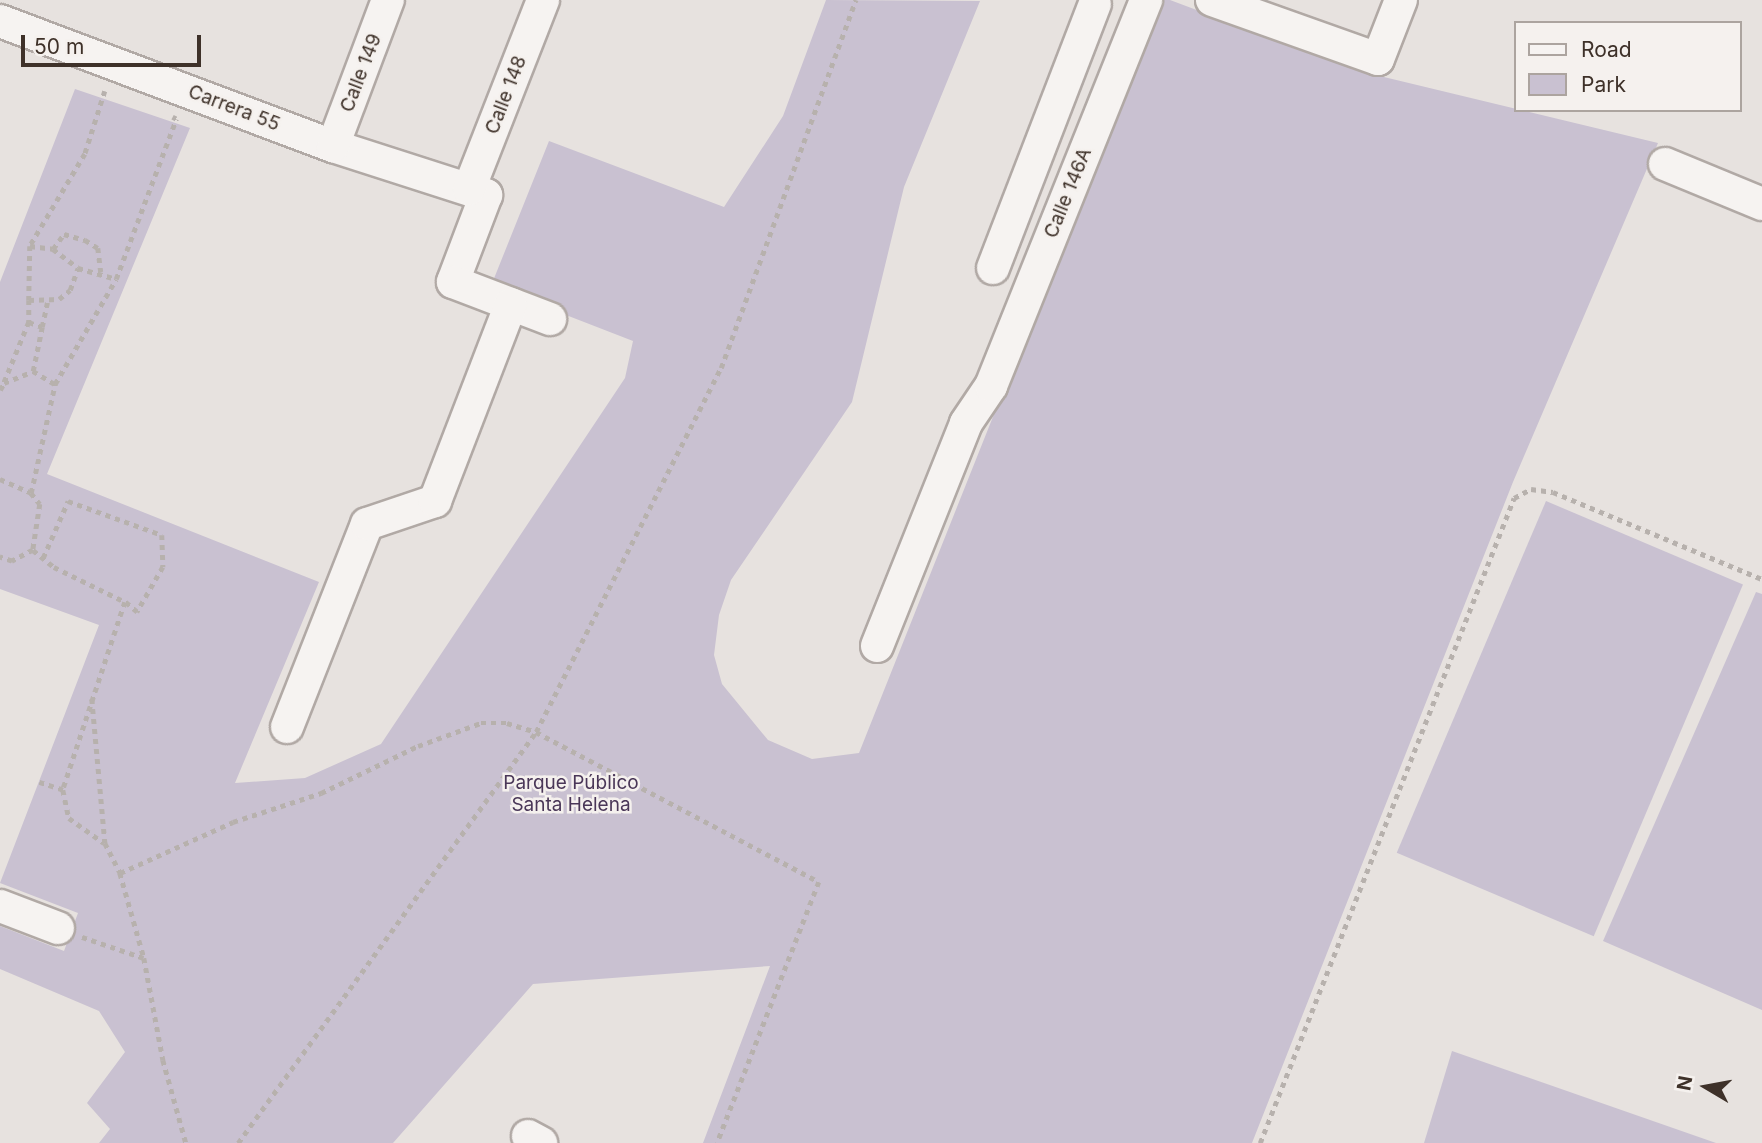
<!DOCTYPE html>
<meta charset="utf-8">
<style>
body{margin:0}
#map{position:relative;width:1762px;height:1143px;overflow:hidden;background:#e7e2df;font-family:Inter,sans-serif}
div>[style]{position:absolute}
.green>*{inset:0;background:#c9c1d1;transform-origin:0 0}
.path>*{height:4.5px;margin-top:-2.25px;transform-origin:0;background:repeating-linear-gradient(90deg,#b7b1ad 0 5px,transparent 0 10px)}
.roads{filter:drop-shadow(2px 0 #b1a9a5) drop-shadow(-2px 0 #b1a9a5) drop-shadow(0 2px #b1a9a5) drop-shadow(0 -2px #b1a9a5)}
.minor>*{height:32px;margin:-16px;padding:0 16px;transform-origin:16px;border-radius:16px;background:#f6f3f1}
span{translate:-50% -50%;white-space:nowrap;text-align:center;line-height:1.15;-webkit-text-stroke:5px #f5f1ee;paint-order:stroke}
.street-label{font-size:19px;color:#3e3129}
.park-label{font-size:19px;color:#4a3758}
.legend{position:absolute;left:1514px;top:21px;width:228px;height:91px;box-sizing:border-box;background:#f5f1ee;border:2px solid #aca49f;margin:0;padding:9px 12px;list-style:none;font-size:21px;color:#3e3129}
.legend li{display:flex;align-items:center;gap:14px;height:35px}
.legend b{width:35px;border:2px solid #aca49f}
.north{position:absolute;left:1671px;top:1052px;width:70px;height:70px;-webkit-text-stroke:5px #f5f1ee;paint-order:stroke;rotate:280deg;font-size:19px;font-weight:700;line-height:28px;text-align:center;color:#3e3129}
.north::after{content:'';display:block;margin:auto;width:24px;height:32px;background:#3e3129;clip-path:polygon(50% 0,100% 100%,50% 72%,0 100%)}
.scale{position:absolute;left:21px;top:35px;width:180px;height:32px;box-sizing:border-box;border:4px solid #3e3129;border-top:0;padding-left:9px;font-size:21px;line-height:24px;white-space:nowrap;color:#3e3129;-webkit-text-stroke:5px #f5f1ee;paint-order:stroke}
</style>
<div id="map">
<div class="green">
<div style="clip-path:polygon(826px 0,980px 1px,904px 187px,852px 402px,731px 580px,719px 615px,714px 655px,722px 684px,768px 740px,812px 759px,859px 753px,1159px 0,1170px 0,1359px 71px,1658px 143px,1513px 482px,1252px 1143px,703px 1143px,770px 966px,533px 984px,393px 1143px,99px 1143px,110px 1129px,87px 1103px,125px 1052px,99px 1011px,0 969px,0 926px,64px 951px,78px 913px,0 883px,99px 625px,0 589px,0 282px,75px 89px,190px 128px,47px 474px,319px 582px,235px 783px,305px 778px,381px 744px,625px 378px,633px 341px,491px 286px,549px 141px,724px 207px,783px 116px)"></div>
<div style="left:1546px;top:501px;width:214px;height:382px;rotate:23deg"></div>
<div style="clip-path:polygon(1756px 592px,1762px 594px,1762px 1010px,1603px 941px)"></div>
<div style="clip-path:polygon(1452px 1051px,1716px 1143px,1424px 1143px)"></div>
</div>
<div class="path">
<div style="left:105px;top:91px;width:66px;rotate:107.6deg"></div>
<div style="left:85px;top:154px;width:107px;rotate:120.9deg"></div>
<div style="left:30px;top:246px;width:23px;rotate:7deg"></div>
<div style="left:53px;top:249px;width:31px;rotate:37deg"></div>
<div style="left:78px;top:268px;width:40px;rotate:16deg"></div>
<div style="left:30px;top:246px;width:54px;rotate:91.1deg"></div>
<div style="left:29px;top:300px;width:30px;rotate:-2deg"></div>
<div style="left:59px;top:299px;width:14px;rotate:-39deg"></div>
<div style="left:70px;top:290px;width:23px;rotate:-70deg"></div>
<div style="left:53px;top:249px;width:19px;rotate:-54deg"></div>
<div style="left:64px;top:234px;width:22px;rotate:16deg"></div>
<div style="left:85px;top:240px;width:15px;rotate:32deg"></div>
<div style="left:98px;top:248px;width:24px;rotate:83deg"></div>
<div style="left:29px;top:300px;width:22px;rotate:90deg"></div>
<div style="left:29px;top:322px;width:14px;rotate:21deg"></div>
<div style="left:42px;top:327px;width:25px;rotate:-78deg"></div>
<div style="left:29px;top:322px;width:66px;rotate:112.3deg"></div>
<div style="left:4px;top:383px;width:31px;rotate:-22deg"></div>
<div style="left:33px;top:371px;width:45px;rotate:-78.4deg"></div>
<div style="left:33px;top:371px;width:26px;rotate:31deg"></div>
<div style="left:0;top:390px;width:8px;rotate:-60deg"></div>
<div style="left:0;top:479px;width:34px;rotate:24deg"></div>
<div style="left:31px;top:493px;width:14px;rotate:51deg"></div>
<div style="left:40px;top:504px;width:47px;rotate:98.7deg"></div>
<div style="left:33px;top:550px;width:24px;rotate:152deg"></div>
<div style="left:12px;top:561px;width:13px;rotate:-162deg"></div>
<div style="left:31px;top:493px;width:112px;rotate:-77.6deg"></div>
<div style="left:55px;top:384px;width:121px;rotate:-59.8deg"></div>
<div style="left:116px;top:279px;width:171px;rotate:-69.4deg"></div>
<div style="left:176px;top:119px;width:4px;rotate:-153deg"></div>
<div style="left:33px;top:550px;width:27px;rotate:39deg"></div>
<div style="left:54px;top:567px;width:79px;rotate:26.2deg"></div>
<div style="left:125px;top:602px;width:198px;rotate:108.3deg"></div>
<div style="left:63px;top:790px;width:25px;rotate:-162deg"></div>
<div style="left:43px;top:558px;width:62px;rotate:-66.3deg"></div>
<div style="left:68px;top:501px;width:100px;rotate:19.9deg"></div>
<div style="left:162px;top:535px;width:32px;rotate:88deg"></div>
<div style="left:163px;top:567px;width:52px;rotate:120deg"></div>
<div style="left:137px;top:612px;width:16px;rotate:-140deg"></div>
<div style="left:92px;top:699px;width:145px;rotate:84.8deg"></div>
<div style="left:105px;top:843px;width:34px;rotate:63deg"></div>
<div style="left:120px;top:873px;width:88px;rotate:74.2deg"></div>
<div style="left:63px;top:790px;width:29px;rotate:78deg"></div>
<div style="left:69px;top:818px;width:43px;rotate:35.5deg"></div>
<div style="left:120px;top:873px;width:124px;rotate:-24.3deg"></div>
<div style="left:233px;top:822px;width:93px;rotate:-18.2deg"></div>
<div style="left:321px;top:793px;width:108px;rotate:-25.9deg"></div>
<div style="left:418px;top:746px;width:67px;rotate:-20.1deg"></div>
<div style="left:481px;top:723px;width:26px"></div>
<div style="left:507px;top:723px;width:30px;rotate:17deg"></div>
<div style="left:536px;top:732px;width:320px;rotate:27.9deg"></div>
<div style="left:819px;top:882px;width:280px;rotate:111.3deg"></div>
<div style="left:82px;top:937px;width:65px;rotate:18.7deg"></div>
<div style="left:144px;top:958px;width:104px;rotate:79.4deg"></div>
<div style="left:163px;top:1060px;width:86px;rotate:74.5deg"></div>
<div style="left:238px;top:1143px;width:508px;rotate:-54.06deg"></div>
<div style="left:536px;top:732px;width:408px;rotate:-63.1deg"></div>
<div style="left:721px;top:368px;width:392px;rotate:-69.9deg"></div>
<div style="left:1260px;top:1143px;width:693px;rotate:-68.51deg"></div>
<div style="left:1514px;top:498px;width:19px;rotate:-28deg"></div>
<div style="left:1531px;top:489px;width:22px;rotate:8deg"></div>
<div style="left:1553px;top:492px;width:226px;rotate:22.6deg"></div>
</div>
<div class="roads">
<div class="minor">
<div style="left:1212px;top:0;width:176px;rotate:19.6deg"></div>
<div style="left:1378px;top:59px;width:63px;rotate:-68.7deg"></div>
<div style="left:0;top:21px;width:356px;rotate:20.6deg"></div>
<div style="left:333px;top:146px;width:161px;rotate:17.8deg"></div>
<div style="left:486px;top:195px;width:93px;rotate:110.8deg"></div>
<div style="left:453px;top:282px;width:104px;rotate:20.9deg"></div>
<div style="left:333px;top:146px;width:156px;rotate:-69.4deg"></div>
<div style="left:1665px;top:164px;width:105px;rotate:22.4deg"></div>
<div style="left:469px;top:189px;width:203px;rotate:-68.6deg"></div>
<div style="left:993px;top:268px;width:283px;rotate:-68.9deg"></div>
<div style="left:877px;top:646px;width:240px;rotate:-68.2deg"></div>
<div style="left:966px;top:423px;width:45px;rotate:-56deg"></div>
<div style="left:991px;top:386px;width:416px;rotate:-68.1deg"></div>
<div style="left:287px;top:727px;width:218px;rotate:-68.5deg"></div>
<div style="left:367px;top:524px;width:72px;rotate:-18.7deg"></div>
<div style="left:435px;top:501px;width:211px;rotate:-68.9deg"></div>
<div style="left:0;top:906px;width:62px;rotate:20.8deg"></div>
<div style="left:528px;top:1136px;width:15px;rotate:28deg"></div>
</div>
</div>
<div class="street-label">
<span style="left:361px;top:73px;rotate:-69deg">Calle 149</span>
<span style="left:506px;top:95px;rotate:-69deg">Calle 148</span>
<span style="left:234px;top:108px;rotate:21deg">Carrera 55</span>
<span style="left:1068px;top:193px;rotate:-68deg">Calle 146A</span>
</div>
<div class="park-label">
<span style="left:571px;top:794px">Parque Público<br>Santa Helena</span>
</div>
<ul class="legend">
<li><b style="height:9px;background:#f6f3f1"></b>Road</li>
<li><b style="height:19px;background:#c9c1d1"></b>Park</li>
</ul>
<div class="north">N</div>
<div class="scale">50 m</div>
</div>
